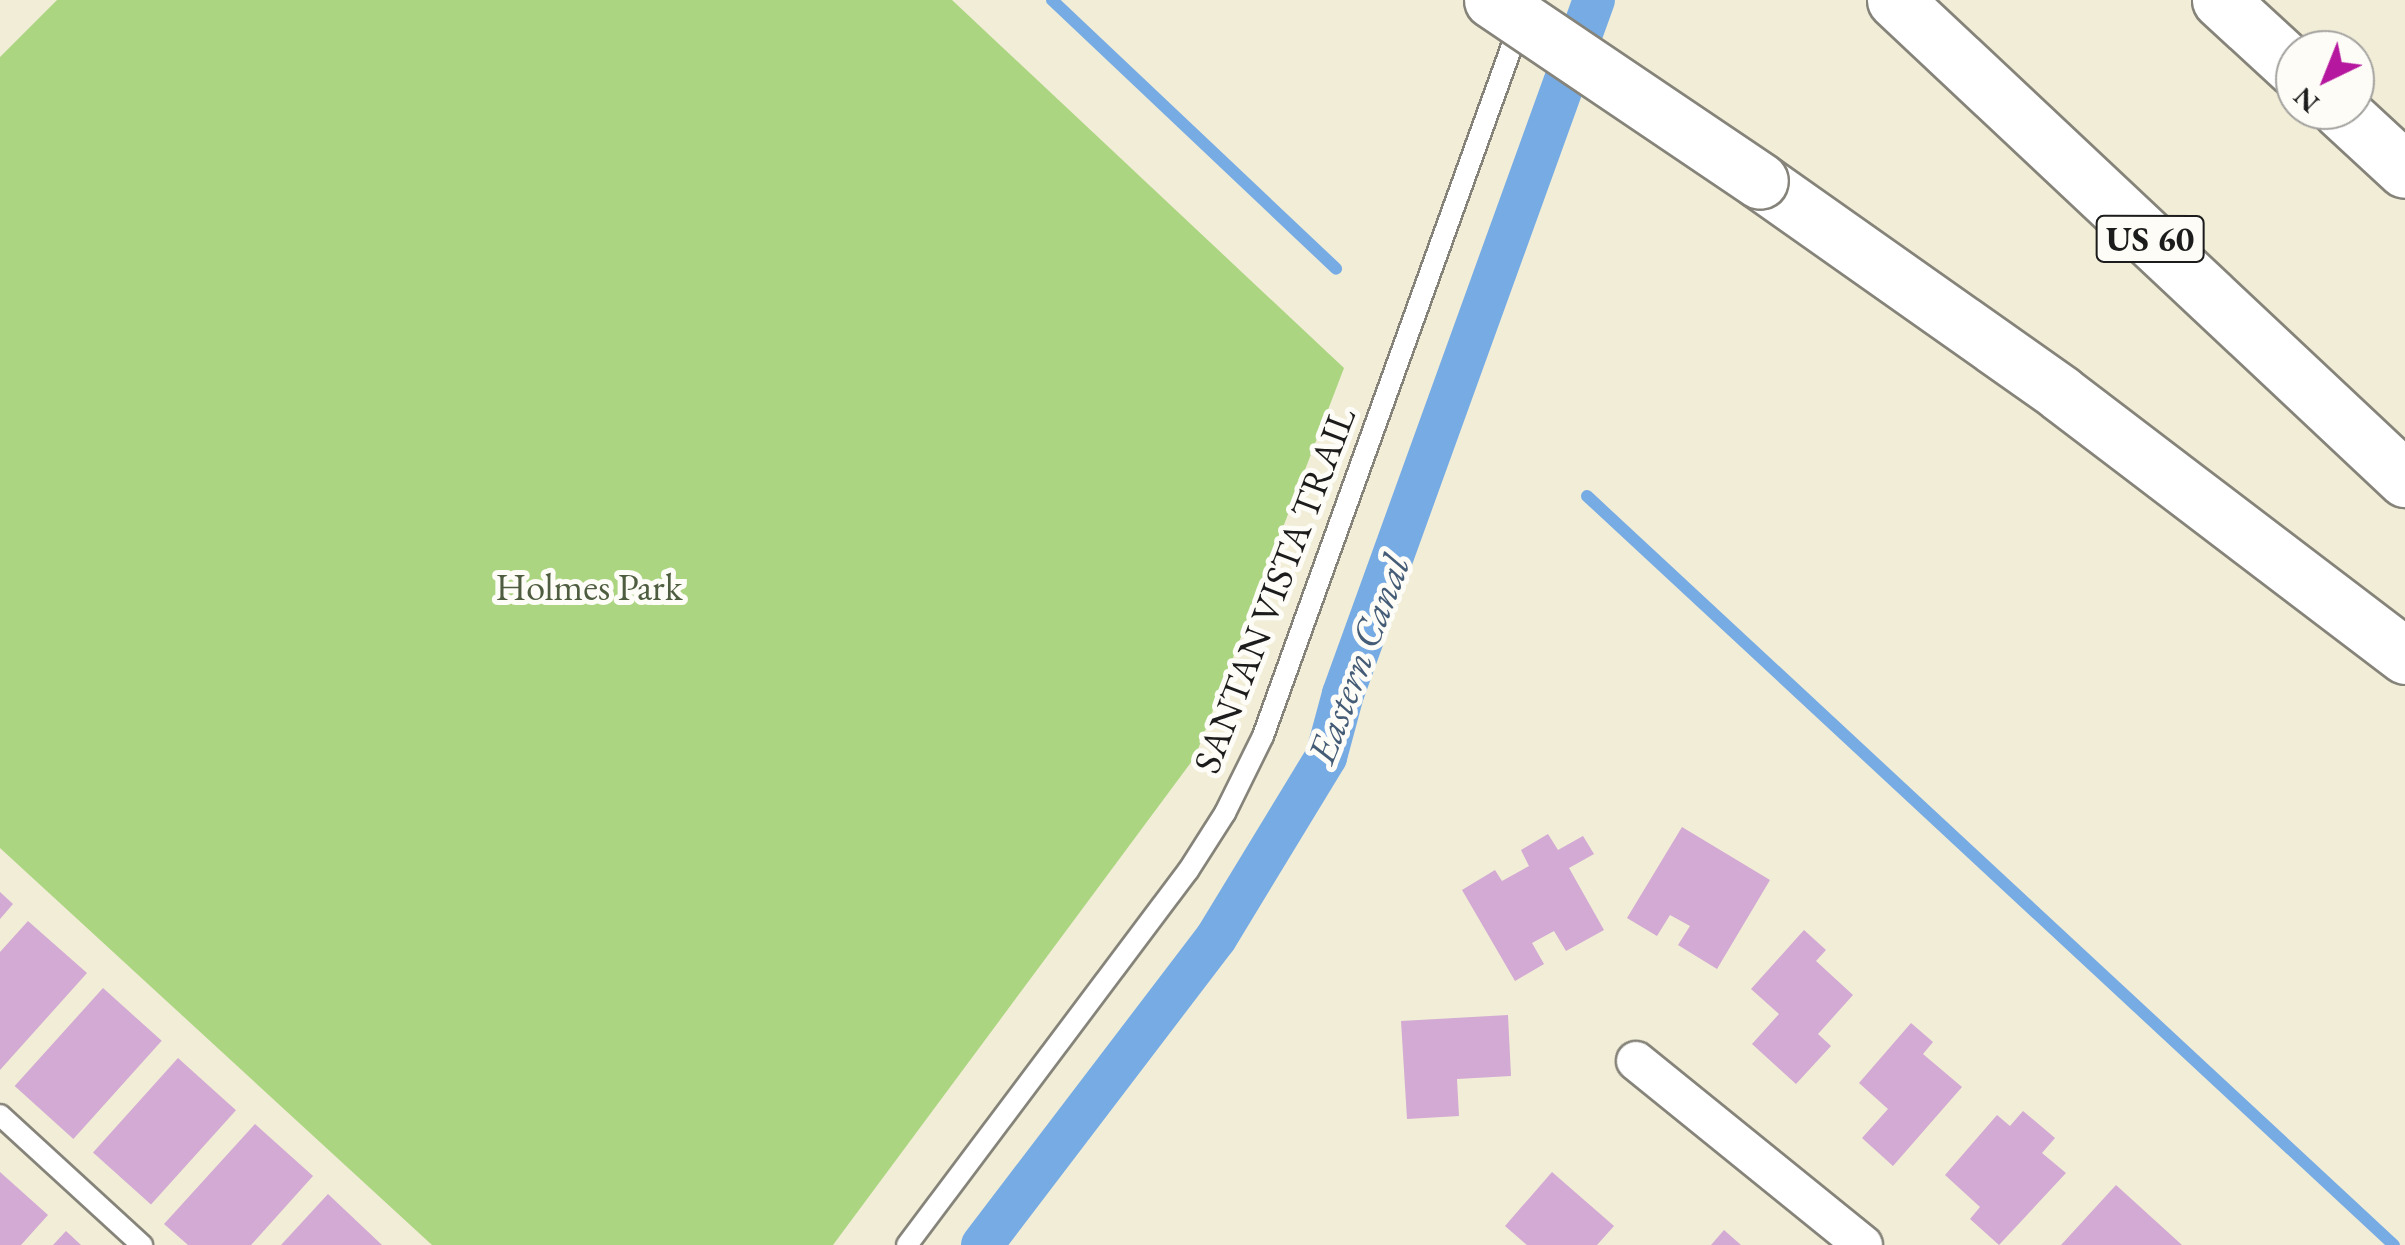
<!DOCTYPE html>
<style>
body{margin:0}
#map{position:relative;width:2405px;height:1245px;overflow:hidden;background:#f1edd7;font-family:"EB Garamond",serif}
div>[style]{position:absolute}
.green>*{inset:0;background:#abd581}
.stream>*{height:12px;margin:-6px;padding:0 6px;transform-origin:6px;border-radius:6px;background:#77abe4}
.canal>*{height:42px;margin:-21px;padding:0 21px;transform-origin:21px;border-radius:21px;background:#77abe4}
.building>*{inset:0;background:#d2aad3;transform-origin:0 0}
.roads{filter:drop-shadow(2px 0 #86847a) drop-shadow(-2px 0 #86847a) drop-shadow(0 2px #86847a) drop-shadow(0 -2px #86847a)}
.service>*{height:20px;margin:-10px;padding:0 10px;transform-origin:10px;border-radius:10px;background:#fff}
.minor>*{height:38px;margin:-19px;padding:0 19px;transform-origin:19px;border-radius:19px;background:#fff}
.motorway>*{height:55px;margin:-27.5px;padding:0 27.5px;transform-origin:27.5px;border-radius:27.5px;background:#fff}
.bridges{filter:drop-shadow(2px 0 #86847a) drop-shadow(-2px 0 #86847a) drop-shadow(0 2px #86847a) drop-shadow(0 -2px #86847a)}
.motorway-bridge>*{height:55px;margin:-27.5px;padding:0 27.5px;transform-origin:27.5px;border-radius:27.5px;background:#fff}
span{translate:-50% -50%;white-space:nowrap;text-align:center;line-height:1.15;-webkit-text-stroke:10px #fdfcf7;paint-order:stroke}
.shield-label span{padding:2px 8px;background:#fdfcf7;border:2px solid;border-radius:8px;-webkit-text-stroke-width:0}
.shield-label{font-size:35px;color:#1c1c1c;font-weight:700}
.park-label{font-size:38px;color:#4e5d3f}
.street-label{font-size:38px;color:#1c1c1c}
.water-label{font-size:40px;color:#455c76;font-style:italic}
.north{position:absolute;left:2275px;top:30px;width:100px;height:100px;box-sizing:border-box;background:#fdfcf7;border:2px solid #a3a29f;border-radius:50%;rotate:223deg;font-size:28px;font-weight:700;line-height:40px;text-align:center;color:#1c1c1c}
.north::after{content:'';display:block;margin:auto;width:35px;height:45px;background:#b5179e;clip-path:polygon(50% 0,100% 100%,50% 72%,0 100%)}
</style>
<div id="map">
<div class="green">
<div style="clip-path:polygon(57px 0,952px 0,1344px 368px,1195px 757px,833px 1245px,432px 1245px,0 848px,0 57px)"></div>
</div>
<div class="stream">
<div style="left:1052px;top:0;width:391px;rotate:43.4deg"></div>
<div style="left:1587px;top:496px;width:1101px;rotate:42.87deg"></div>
</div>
<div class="canal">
<div style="left:982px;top:1245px;width:386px;rotate:-52.7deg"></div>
<div style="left:1216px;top:938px;width:212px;rotate:-58.7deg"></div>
<div style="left:1326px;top:757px;width:65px;rotate:-74.9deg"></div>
<div style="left:1343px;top:694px;width:738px;rotate:-70.12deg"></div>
</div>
<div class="building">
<div style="clip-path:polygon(1682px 827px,1770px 880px,1717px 969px,1678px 945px,1690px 926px,1670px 915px,1657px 936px,1627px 918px)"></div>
<div style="clip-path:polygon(1548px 834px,1558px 850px,1583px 836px,1594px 854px,1569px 868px,1604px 930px,1566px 951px,1554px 931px,1532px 943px,1544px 964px,1515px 981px,1462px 890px,1495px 870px,1502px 881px,1529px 866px,1521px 850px)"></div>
<div style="clip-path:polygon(0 892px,13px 904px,0 919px)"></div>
<div style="clip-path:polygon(28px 921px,87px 973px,0 1070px,0 952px)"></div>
<div style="clip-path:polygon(1804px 930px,1826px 950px,1816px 961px,1853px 995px,1818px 1034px,1831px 1046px,1796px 1084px,1752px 1044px,1779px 1014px,1751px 989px)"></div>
<div style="left:103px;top:988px;width:79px;height:132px;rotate:42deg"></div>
<div style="clip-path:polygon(1508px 1015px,1511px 1076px,1457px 1079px,1459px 1116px,1407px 1119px,1401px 1021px)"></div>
<div style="clip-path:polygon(1911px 1023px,1933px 1042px,1923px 1054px,1962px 1087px,1893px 1166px,1862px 1138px,1888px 1109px,1859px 1083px)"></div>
<div style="left:178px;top:1058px;width:78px;height:127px;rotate:42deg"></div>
<div style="clip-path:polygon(2023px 1111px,2055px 1138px,2042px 1153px,2066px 1173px,1999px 1245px,1970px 1219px,1980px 1207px,1945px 1175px,1997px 1115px,2010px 1126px)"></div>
<div style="clip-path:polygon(255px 1124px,313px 1176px,251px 1245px,188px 1245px,164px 1224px)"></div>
<div style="clip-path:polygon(0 1172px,48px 1215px,21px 1245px,0 1245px)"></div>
<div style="clip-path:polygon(1552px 1172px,1614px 1226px,1597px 1245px,1527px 1245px,1505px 1226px)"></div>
<div style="clip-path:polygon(2116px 1185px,2182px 1245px,2061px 1245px)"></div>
<div style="clip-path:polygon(328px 1194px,382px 1245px,281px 1245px)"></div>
<div style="clip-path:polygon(1724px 1230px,1741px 1245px,1711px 1245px)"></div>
<div style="clip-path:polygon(66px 1231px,81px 1245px,53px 1245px)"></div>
</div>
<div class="roads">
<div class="service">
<div style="left:0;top:1115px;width:193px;rotate:42.5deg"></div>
<div style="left:907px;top:1245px;width:468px;rotate:-53.1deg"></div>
<div style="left:1188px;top:871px;width:69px;rotate:-57.5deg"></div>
<div style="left:1225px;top:813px;width:86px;rotate:-63.7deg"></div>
<div style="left:1263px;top:736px;width:760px;rotate:-70.16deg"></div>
</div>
<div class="minor">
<div style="left:1636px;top:1061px;width:292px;rotate:39deg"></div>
</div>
<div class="motorway">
<div style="left:1895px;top:0;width:700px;rotate:43.2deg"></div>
<div style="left:2220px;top:0;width:102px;rotate:42.6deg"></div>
<div style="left:2340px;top:110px;width:88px;rotate:42.7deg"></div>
<div style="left:1760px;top:181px;width:367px;rotate:35.2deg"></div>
<div style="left:2060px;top:393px;width:434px;rotate:37.3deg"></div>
</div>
</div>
<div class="bridges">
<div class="motorway-bridge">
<div style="left:1492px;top:0;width:323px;rotate:34deg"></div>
</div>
</div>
<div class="shield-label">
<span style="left:2150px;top:239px">US 60</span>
</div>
<div class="park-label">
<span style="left:589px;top:587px">Holmes Park</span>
</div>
<div class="street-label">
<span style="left:1274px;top:590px;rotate:-69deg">SANTAN VISTA TRAIL</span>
</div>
<div class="water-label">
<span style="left:1358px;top:659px;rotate:-69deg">Eastern Canal</span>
</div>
<div class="north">N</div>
</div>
